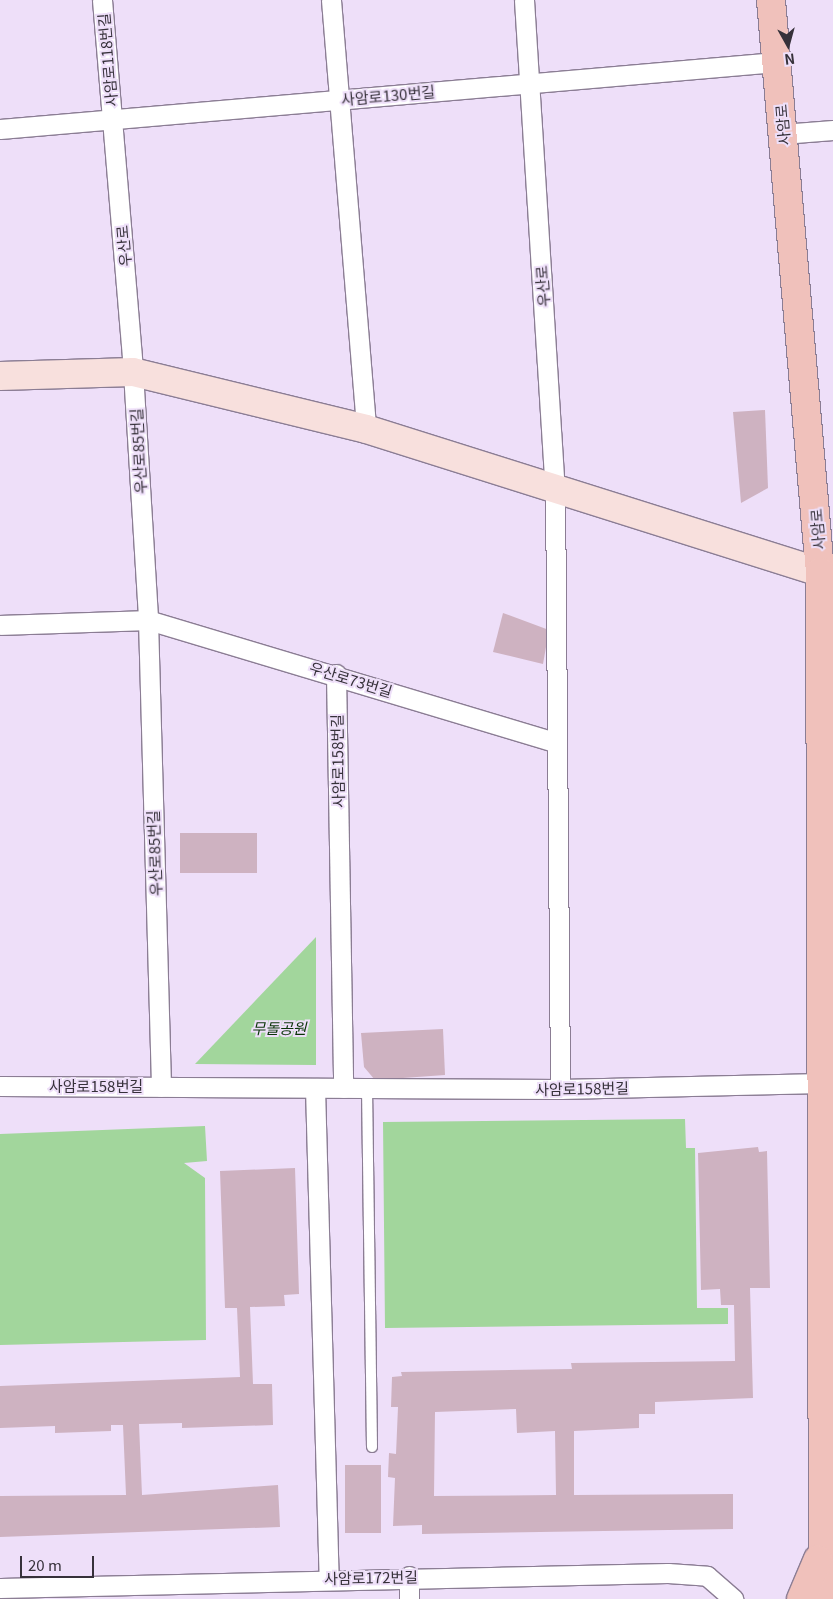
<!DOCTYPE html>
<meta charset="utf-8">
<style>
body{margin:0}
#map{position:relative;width:833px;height:1599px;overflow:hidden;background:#eedff9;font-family:Georgia,"Noto Sans KR",serif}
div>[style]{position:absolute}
.green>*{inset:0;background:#a2d69c}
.building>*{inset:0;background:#ceb2c1;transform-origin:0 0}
.roads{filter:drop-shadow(1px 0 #8b7d94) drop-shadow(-1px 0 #8b7d94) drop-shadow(0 1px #8b7d94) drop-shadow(0 -1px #8b7d94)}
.lane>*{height:10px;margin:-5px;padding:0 5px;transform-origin:5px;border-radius:5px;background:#fff}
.street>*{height:19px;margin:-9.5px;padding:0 9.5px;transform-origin:9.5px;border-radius:9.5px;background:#fff}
.secondary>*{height:28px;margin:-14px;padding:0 14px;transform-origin:14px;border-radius:14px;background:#f8e0dd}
.primary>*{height:28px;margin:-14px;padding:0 14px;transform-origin:14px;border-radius:14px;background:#f0c1bb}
span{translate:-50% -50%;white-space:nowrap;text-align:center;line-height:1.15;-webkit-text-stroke:4px #eedff9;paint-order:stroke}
.street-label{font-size:15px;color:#36313a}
.park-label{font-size:15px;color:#093507;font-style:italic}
.north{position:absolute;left:763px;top:20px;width:50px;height:50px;-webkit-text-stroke:4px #eedff9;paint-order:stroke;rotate:173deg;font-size:14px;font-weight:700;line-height:20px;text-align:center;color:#36313a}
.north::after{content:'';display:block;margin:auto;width:18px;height:22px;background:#36313a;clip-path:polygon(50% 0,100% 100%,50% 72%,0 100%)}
.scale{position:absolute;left:20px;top:1556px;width:74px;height:22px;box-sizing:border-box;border:2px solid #36313a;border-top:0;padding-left:6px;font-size:15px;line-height:18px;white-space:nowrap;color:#36313a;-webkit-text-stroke:4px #eedff9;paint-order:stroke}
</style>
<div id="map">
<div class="green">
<div style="clip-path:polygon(316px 937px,316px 1065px,195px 1064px)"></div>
<div style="clip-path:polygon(685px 1119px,686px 1148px,695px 1148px,697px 1308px,728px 1308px,728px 1324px,385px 1328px,383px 1122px)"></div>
<div style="clip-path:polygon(205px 1126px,207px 1161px,184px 1163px,205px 1178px,206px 1340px,0 1345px,0 1134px)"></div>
</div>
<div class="building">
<div style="clip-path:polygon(765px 410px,768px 488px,741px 503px,733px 412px)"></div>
<div style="clip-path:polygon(503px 613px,549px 630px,543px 664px,493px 652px)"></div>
<div style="left:257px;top:833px;width:40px;height:77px;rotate:90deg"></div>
<div style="clip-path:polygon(443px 1029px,445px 1075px,375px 1080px,364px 1067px,361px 1033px)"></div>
<div style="clip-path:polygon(evenodd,758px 1147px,759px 1152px,767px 1151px,770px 1288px,750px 1288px,753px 1398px,655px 1402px,655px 1414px,639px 1414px,639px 1428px,574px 1431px,574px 1495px,733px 1494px,733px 1529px,422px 1534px,422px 1525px,393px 1526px,395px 1478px,388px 1477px,389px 1453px,396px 1454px,398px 1407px,391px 1407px,392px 1377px,402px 1376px,401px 1372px,572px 1369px,571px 1363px,735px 1361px,734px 1305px,721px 1305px,720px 1289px,701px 1290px,698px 1153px,758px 1147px,516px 1409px,517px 1433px,555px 1431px,556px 1495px,434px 1496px,435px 1412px,516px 1409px)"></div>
<div style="clip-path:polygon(295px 1168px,299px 1294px,284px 1295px,285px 1306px,250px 1307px,253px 1384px,272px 1384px,273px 1425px,182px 1428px,182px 1423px,139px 1424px,142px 1495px,278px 1485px,280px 1527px,0 1537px,0 1496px,126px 1495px,123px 1425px,111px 1425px,111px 1431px,55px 1433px,55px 1426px,0 1428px,0 1386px,240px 1377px,237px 1308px,225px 1308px,220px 1171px)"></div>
<div style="left:345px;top:1465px;width:36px;height:68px"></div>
</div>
<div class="roads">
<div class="lane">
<div style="left:367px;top:1088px;width:359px;rotate:89.2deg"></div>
</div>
<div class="street">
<div style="left:102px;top:0;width:373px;rotate:85.2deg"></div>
<div style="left:133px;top:372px;width:248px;rotate:86.5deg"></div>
<div style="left:148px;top:620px;width:467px;rotate:88.4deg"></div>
<div style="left:331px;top:0;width:430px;rotate:85.3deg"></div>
<div style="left:524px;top:0;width:489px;rotate:86.4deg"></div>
<div style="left:555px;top:488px;width:601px;rotate:89.52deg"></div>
<div style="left:0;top:129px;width:779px;rotate:-4.93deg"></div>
<div style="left:782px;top:134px;width:51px;rotate:-4.5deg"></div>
<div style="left:0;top:625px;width:148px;rotate:-1.9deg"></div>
<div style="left:148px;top:620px;width:424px;rotate:16.7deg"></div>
<div style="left:336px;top:674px;width:414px;rotate:89deg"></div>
<div style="left:0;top:1086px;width:560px;rotate:0.31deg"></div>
<div style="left:560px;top:1089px;width:273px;rotate:-1.3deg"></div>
<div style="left:315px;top:1088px;width:490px;rotate:88.4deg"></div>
<div style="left:409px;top:1576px;width:23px;rotate:90deg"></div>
<div style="left:0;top:1588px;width:668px;rotate:-1.29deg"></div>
<div style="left:668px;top:1573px;width:39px;rotate:4deg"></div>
<div style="left:707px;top:1576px;width:35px;rotate:41deg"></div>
</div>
<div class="secondary">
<div style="left:0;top:376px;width:133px;rotate:-1.7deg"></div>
<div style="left:133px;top:372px;width:240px;rotate:13.7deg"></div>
<div style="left:366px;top:429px;width:476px;rotate:17.5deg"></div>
<div style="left:820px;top:572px;width:16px;rotate:35deg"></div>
</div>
<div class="primary">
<div style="left:771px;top:0;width:574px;rotate:85.1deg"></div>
<div style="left:820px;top:572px;width:1027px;rotate:89.83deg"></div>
<div style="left:801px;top:1599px;width:43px;rotate:-67deg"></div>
</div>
</div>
<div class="street-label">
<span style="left:107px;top:60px;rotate:-95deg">사암로118번길</span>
<span style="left:388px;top:95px;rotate:-5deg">사암로130번길</span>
<span style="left:782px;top:125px;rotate:-95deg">사암로</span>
<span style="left:123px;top:246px;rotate:-95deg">우산로</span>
<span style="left:542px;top:286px;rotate:-94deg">우산로</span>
<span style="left:138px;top:451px;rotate:-93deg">우산로85번길</span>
<span style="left:817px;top:529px;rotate:-95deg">사암로</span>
<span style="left:351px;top:679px;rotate:17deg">우산로73번길</span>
<span style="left:337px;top:761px;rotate:-91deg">사암로158번길</span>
<span style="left:154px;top:853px;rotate:-92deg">우산로85번길</span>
<span style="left:96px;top:1086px">사암로158번길</span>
<span style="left:582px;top:1088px;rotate:-1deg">사암로158번길</span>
<span style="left:371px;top:1577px;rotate:-1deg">사암로172번길</span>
</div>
<div class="park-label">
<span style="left:279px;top:1028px">무돌공원</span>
</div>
<div class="north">N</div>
<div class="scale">20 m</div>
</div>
